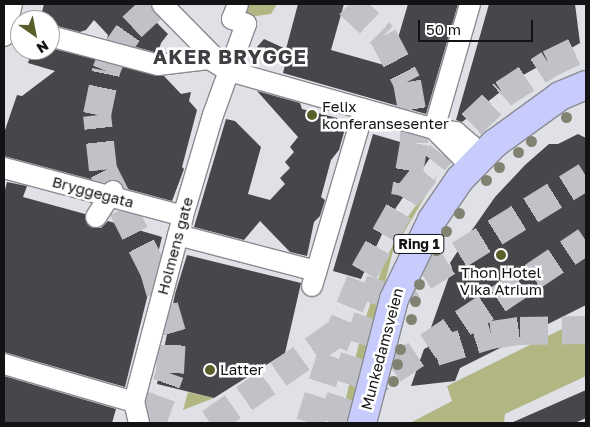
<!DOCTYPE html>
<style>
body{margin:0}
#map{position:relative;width:590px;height:427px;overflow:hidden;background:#e0e1e7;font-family:"Golos Text",sans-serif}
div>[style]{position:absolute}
.green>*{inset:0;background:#b1b683}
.building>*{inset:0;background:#46464b}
.highway-tunnel>*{height:28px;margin-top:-14px;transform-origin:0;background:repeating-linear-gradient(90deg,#c1c2c8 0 28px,transparent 0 42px)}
.roads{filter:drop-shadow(1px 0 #8a8b90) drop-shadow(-1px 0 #8a8b90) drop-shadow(0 1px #8a8b90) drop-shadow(0 -1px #8a8b90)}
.minor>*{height:20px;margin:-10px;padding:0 10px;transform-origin:10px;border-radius:10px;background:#fff}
.highway>*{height:28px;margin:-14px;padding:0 14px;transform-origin:14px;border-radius:14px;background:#c7ccfc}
.trees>*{width:11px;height:11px;margin:-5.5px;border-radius:50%;background:#818271}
.dots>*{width:14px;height:14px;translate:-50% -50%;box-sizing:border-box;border:2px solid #fff;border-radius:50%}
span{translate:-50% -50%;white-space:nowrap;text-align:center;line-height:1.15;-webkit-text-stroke:5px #fff;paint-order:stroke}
.shield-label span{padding:1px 4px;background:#fff;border:1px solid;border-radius:4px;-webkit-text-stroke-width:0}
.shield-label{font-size:14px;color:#131315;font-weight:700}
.poi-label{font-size:15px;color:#131315}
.left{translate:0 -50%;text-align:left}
.street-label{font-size:15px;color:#131315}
.district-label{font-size:20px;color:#3e3f43;font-weight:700;letter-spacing:1px}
.frame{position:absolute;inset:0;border:5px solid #131315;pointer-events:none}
.north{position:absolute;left:10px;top:10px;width:50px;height:50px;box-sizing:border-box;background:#fff;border:1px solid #a1a1a1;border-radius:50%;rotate:147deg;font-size:14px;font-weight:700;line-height:20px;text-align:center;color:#131315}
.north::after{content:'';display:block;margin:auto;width:18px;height:22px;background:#595e2b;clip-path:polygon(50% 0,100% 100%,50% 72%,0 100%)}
.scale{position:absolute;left:418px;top:20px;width:115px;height:22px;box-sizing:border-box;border:2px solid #131315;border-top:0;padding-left:6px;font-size:15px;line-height:18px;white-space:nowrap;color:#131315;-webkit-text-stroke:4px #fff;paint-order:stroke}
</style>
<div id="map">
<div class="green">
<div style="clip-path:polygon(244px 4px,277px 4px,271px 14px,247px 17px,242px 12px)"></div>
<div style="clip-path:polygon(439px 173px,393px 251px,349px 423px,340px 423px,363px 326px,384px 262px,407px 218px)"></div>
<div style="clip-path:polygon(586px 317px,586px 376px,505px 414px,504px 423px,410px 423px,452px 401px,447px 386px)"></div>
<div style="clip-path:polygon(188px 392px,214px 398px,183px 410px)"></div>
</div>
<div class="building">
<div style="clip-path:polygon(44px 4px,138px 4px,168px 34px,161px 43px,158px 53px,107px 39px,108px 35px,94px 20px,86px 30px,80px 32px,50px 24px,50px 20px,40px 20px)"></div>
<div style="clip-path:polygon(298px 4px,344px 4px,331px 50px,384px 65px,391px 37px,398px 38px,408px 4px,458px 4px,426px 114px,283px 73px,287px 57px,265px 59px,259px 56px,257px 47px,264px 39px,286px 49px)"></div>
<div style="clip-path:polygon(489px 4px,575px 4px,580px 43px,518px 78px,462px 122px,456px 120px)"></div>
<div style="clip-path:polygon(50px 48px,164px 76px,181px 94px,191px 92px,189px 101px,197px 110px,182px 167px,184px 169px,172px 201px,124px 188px,114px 179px,105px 183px,4px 156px,4px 133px,17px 95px,22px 96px,55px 71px,28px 63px,32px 50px)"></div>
<div style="clip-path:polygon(257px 91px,300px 103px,302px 109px,337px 118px,338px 123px,346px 125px,339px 150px,331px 160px,321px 197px,325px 200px,320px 216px,314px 222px,307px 256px,290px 252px,260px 221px,244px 240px,194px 227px,226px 119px,235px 121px,261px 147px,248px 194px,270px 200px,285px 184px,280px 178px,290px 168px,285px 162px,294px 152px,290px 147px,298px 137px)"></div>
<div style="clip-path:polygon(373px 134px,434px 152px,391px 215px,361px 279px,333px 271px)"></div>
<div style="clip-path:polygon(578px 134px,586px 138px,586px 305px,460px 368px,455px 381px,411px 386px,424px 349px,430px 346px,427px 339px,452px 268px,450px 263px,465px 240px,495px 197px,525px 165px,549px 144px,558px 144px)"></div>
<div style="clip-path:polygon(7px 182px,27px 186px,23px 197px,85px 214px,90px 227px,101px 228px,108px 221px,162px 237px,125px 387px,4px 352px,4px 194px)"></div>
<div style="clip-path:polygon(187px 255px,301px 283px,285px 353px,214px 398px,157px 384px,175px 294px)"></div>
<div style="clip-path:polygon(4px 376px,116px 409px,112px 423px,4px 423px)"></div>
<div style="clip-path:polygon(586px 390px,586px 418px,575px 423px,511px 423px)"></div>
</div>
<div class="highway-tunnel">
<div style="left:349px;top:4px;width:47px;rotate:43.3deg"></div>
<div style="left:383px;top:36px;width:52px;rotate:62.4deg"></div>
<div style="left:407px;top:82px;width:40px;rotate:80deg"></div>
<div style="left:414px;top:121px;width:22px;rotate:90deg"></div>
<div style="left:414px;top:143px;width:54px;rotate:99.6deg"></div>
<div style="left:388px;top:299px;width:233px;rotate:-31.8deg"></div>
<div style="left:435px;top:352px;width:59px;rotate:-16.9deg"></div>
<div style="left:491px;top:335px;width:29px;rotate:-8deg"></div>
<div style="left:520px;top:331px;width:66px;rotate:-0.9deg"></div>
<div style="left:358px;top:393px;width:274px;rotate:-33.7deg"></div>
<div style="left:152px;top:423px;width:53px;rotate:-70.2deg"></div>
<div style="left:170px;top:373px;width:40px;rotate:-87.1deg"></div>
<div style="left:172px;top:333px;width:65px;rotate:-106.2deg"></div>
<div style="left:154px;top:271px;width:113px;rotate:-116.8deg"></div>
<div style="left:103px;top:170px;width:55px;rotate:-96.2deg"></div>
<div style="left:97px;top:115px;width:45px;rotate:-78.4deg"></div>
<div style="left:106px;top:71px;width:16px;rotate:-68deg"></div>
<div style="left:112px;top:56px;width:35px;rotate:-55deg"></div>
<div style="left:132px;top:27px;width:34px;rotate:-43deg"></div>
<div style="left:210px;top:423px;width:164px;rotate:-35.3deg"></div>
<div style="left:310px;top:423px;width:81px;rotate:-72.7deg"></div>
<div style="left:334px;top:346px;width:80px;rotate:-67.9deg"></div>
<div style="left:364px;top:272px;width:89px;rotate:-60.3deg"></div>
<div style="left:408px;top:195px;width:53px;rotate:-51.8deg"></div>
<div style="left:441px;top:153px;width:86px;rotate:-43.6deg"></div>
<div style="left:503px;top:94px;width:55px;rotate:-33.1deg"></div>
<div style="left:549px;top:64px;width:41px;rotate:-25.9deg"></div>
<div style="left:332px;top:423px;width:151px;rotate:-71.4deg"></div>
</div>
<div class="roads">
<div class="minor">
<div style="left:162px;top:4px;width:86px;rotate:45.5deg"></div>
<div style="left:4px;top:36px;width:33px;rotate:-76deg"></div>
<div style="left:50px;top:36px;width:112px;rotate:15deg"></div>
<div style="left:158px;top:65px;width:51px;rotate:-6.7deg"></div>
<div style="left:209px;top:59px;width:23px;rotate:31deg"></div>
<div style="left:229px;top:71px;width:213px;rotate:15.8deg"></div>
<div style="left:434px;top:129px;width:22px;rotate:8deg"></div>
<div style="left:456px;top:132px;width:20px;rotate:41deg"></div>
<div style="left:471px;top:145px;width:15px;rotate:62deg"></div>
<div style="left:434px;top:129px;width:130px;rotate:-73.9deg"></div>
<div style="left:434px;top:129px;width:38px;rotate:45deg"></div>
<div style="left:461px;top:156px;width:17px;rotate:7deg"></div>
<div style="left:4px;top:168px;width:185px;rotate:15deg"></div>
<div style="left:96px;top:217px;width:31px;rotate:-57deg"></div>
<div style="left:178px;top:235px;width:143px;rotate:14.6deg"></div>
<div style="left:312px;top:286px;width:184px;rotate:-73.6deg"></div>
<div style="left:4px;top:364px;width:135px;rotate:16.3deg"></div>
<div style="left:139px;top:423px;width:22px;rotate:-103deg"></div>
<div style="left:134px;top:402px;width:192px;rotate:-75.2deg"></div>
<div style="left:183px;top:216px;width:105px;rotate:-73.5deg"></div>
<div style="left:213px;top:115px;width:97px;rotate:-70.1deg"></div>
<div style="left:246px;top:24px;width:15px;rotate:-160deg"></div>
<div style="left:232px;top:19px;width:16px;rotate:-68deg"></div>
</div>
<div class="highway">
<div style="left:362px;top:423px;width:128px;rotate:-75.5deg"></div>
<div style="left:394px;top:299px;width:88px;rotate:-64.3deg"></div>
<div style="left:432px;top:220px;width:50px;rotate:-55.7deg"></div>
<div style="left:460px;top:179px;width:49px;rotate:-45.8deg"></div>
<div style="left:494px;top:144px;width:82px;rotate:-36deg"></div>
<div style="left:560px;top:96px;width:28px;rotate:-23deg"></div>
</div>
</div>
<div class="trees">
<div style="left:566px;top:117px"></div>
<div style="left:531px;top:141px"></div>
<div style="left:518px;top:152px"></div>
<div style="left:499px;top:167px"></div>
<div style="left:486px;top:180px"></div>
<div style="left:459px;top:213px"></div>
<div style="left:446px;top:231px"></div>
<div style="left:436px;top:250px"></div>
<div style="left:419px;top:284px"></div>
<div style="left:415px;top:301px"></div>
<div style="left:411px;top:319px"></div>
<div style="left:400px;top:349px"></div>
<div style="left:397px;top:364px"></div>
<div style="left:393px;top:381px"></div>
</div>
<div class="dots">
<div style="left:312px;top:115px;background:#595e2b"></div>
<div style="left:501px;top:255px;background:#595e2b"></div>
<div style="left:210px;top:370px;background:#595e2b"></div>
</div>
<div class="shield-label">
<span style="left:419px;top:244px">Ring 1</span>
</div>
<div class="poi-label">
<span class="left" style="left:322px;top:115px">Felix<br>konferansesenter</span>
<span style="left:501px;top:281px">Thon Hotel<br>Vika Atrium</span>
<span class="left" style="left:220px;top:370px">Latter</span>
</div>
<div class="street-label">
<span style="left:93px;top:192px;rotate:15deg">Bryggegata</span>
<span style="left:175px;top:246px;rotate:-75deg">Holmens gate</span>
<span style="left:382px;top:349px;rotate:-75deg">Munkedamsveien</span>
</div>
<div class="district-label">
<span style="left:230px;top:56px">AKER BRYGGE</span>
</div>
<div class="frame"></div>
<div class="north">N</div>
<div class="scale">50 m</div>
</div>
